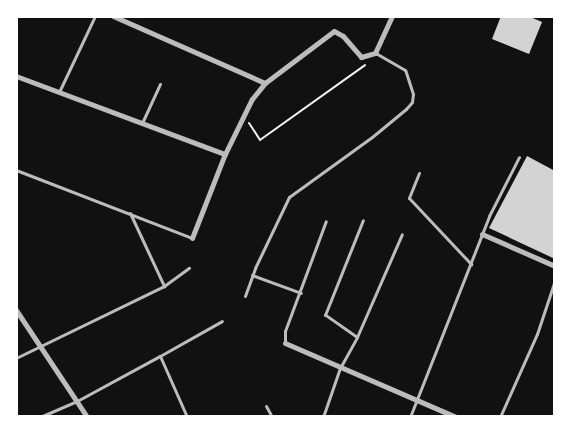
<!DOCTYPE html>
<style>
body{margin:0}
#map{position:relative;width:571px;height:433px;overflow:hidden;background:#111;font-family:Helvetica,sans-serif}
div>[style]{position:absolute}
.building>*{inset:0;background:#d3d3d3}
.path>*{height:2px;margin:-1px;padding:0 1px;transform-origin:1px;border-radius:1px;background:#f5f5f5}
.service>*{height:3px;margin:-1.5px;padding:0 1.5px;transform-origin:1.5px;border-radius:1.5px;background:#bcbcbc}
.minor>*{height:5px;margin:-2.5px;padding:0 2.5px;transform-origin:2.5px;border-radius:2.5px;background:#bcbcbc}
span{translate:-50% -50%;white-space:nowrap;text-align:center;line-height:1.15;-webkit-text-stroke:4px #fff;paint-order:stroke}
.frame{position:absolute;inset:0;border:18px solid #fff;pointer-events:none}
</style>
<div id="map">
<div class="building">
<div style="clip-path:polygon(501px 16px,528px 16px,542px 22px,529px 54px,492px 39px)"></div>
<div style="clip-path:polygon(527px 156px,555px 171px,555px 259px,489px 228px)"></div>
</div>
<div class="path">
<div style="left:249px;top:123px;width:20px;rotate:57deg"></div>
<div style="left:260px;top:140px;width:129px;rotate:-35.5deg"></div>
</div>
<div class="service">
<div style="left:59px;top:92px;width:84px;rotate:-64.7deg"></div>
<div style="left:142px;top:123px;width:43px;rotate:-65.2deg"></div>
<div style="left:16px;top:170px;width:189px;rotate:21.1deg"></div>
<div style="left:419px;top:173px;width:27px;rotate:112deg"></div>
<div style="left:409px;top:198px;width:91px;rotate:46.8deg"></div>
<div style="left:130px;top:213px;width:81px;rotate:65deg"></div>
<div style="left:252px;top:275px;width:52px;rotate:20.2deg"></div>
<div style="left:245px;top:296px;width:30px;rotate:-70deg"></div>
<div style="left:255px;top:268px;width:79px;rotate:-64.4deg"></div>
<div style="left:289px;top:197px;width:102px;rotate:-35.9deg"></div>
<div style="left:372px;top:137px;width:44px;rotate:-39.5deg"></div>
<div style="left:406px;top:109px;width:9px;rotate:-49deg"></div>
<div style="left:412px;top:102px;width:8px;rotate:-83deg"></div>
<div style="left:413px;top:94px;width:25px;rotate:-108deg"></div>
<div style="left:405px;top:70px;width:34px;rotate:-150deg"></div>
<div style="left:357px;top:337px;width:112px;rotate:-66.4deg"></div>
<div style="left:285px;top:343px;width:12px;rotate:-90deg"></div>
<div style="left:285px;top:331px;width:117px;rotate:-69.6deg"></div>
<div style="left:160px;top:356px;width:71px;rotate:-29.4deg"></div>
<div style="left:16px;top:358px;width:165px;rotate:-25.9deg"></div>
<div style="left:164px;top:286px;width:31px;rotate:-36deg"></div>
<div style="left:266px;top:406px;width:13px;rotate:61deg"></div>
<div style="left:40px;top:417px;width:40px;rotate:-23.4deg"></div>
<div style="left:77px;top:401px;width:94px;rotate:-28.5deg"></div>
<div style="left:160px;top:356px;width:67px;rotate:66.1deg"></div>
<div style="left:323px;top:417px;width:52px;rotate:-70.9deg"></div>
<div style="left:340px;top:368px;width:35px;rotate:-61deg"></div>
<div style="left:357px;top:337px;width:39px;rotate:-145deg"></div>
<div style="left:325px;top:315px;width:102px;rotate:-68.2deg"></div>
<div style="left:410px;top:417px;width:216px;rotate:-68.5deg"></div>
<div style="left:489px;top:216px;width:66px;rotate:-63deg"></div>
<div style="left:500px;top:417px;width:91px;rotate:-66deg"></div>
<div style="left:537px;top:334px;width:57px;rotate:-71.6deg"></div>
</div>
<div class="minor">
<div style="left:113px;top:16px;width:166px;rotate:23.8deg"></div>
<div style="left:16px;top:76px;width:223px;rotate:20.5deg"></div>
<div style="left:482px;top:234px;width:80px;rotate:23.7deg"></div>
<div style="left:192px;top:238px;width:90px;rotate:-68.6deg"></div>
<div style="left:225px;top:154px;width:61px;rotate:-63.9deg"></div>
<div style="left:252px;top:99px;width:21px;rotate:-51deg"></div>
<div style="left:265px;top:83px;width:86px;rotate:-37deg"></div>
<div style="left:334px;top:31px;width:10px;rotate:29deg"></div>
<div style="left:343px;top:36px;width:28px;rotate:49deg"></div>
<div style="left:361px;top:57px;width:15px;rotate:-16deg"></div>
<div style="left:375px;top:53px;width:41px;rotate:-65.3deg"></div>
<div style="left:16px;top:310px;width:128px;rotate:56.4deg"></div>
<div style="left:285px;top:343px;width:186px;rotate:23.4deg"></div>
</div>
<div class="frame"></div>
</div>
